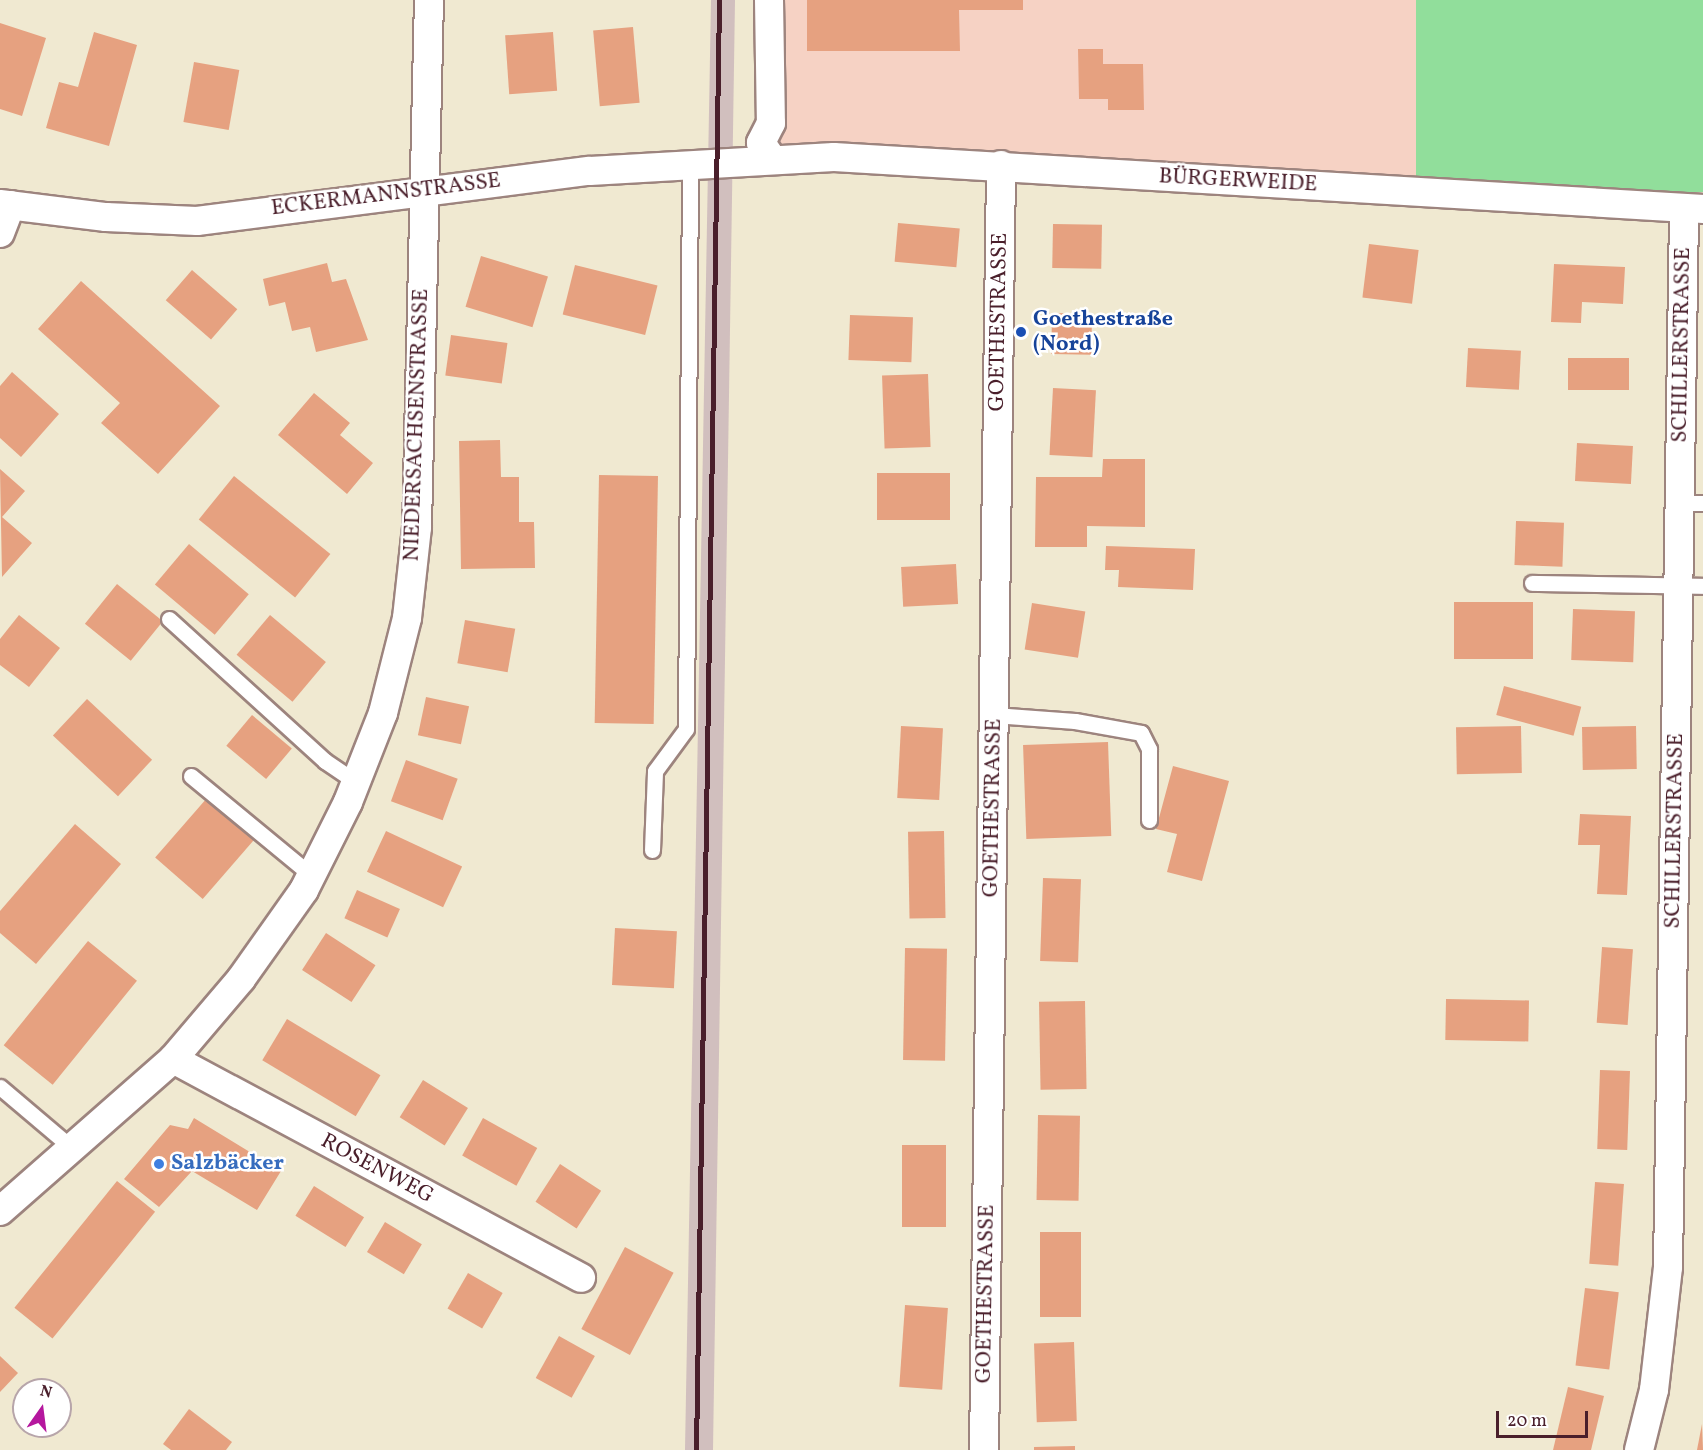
<!DOCTYPE html>
<meta charset="utf-8">
<style>
body{margin:0}
#map{position:relative;width:1703px;height:1450px;overflow:hidden;background:#f0e9d1;font-family:Vollkorn,serif}
div>[style]{position:absolute}
.built>*{inset:0;background:#f6d2c4}
.industrial>*{inset:0;background:#d1bfbe}
.green>*{inset:0;background:#91de9b;transform-origin:0 0}
.building>*{inset:0;background:#e6a180;transform-origin:0 0}
.roads{filter:drop-shadow(2px 0 #9d847e) drop-shadow(-2px 0 #9d847e) drop-shadow(0 2px #9d847e) drop-shadow(0 -2px #9d847e)}
.lane>*{height:15px;margin:-7.5px;padding:0 7.5px;transform-origin:7.5px;border-radius:7.5px;background:#fff}
.street>*{height:28px;margin:-14px;padding:0 14px;transform-origin:14px;border-radius:14px;background:#fff}
.rail>*{height:4.5px;margin:-2.25px;padding:0 2.25px;transform-origin:2.25px;border-radius:2.25px;background:#4a1f2b}
.dots>*{width:16px;height:16px;translate:-50% -50%;box-sizing:border-box;border:3px solid #fff;border-radius:50%}
span{translate:-50% -50%;white-space:nowrap;text-align:center;line-height:1.15;-webkit-text-stroke:5px #fff;paint-order:stroke}
.street-label{font-size:22px;color:#4a1f2b}
.transit-label{font-size:22px;color:#164399;font-weight:700}
.left{translate:0 -50%;text-align:left}
.shop-label{font-size:22px;color:#366cbe;font-weight:700}
.north{position:absolute;left:12px;top:1378px;width:60px;height:60px;box-sizing:border-box;background:#fff;border:2px solid #b7a5aa;border-radius:50%;rotate:14deg;font-size:16px;font-weight:700;line-height:24px;text-align:center;color:#4a1f2b}
.north::after{content:'';display:block;margin:auto;width:21px;height:27px;background:#b5179e;clip-path:polygon(50% 0,100% 100%,50% 72%,0 100%)}
.scale{position:absolute;left:1496px;top:1411px;width:92px;height:27px;box-sizing:border-box;border:3px solid #4a1f2b;border-top:0;padding-left:8px;font-size:18px;line-height:21px;white-space:nowrap;color:#4a1f2b;-webkit-text-stroke:4px #fff;paint-order:stroke}
</style>
<div id="map">
<div class="built">
<div style="clip-path:polygon(769px 0,1416px 0,1423px 192px,772px 159px)"></div>
</div>
<div class="industrial">
<div style="clip-path:polygon(711px 0,735px 0,713px 1450px,685px 1450px)"></div>
</div>
<div class="green">
<div style="left:1416px;top:0;width:287px;height:192px"></div>
</div>
<div class="building">
<div style="clip-path:polygon(807px 0,1023px 0,1023px 10px,959px 10px,960px 51px,807px 51px)"></div>
<div style="clip-path:polygon(0 23px,46px 38px,22px 116px,0 109px)"></div>
<div style="left:633px;top:27px;width:76px;height:40px;rotate:85deg"></div>
<div style="clip-path:polygon(94px 32px,137px 45px,109px 146px,46px 128px,59px 82px,78px 87px)"></div>
<div style="left:553px;top:32px;width:59px;height:48px;rotate:86deg"></div>
<div style="clip-path:polygon(1078px 49px,1103px 49px,1103px 64px,1143px 64px,1144px 110px,1108px 110px,1108px 99px,1079px 99px)"></div>
<div style="left:194px;top:62px;width:46px;height:61px;rotate:10deg"></div>
<div style="left:898px;top:223px;width:62px;height:39px;rotate:5deg"></div>
<div style="left:1053px;top:224px;width:49px;height:44px;rotate:1deg"></div>
<div style="left:1369px;top:244px;width:50px;height:54px;rotate:7deg"></div>
<div style="left:481px;top:256px;width:70px;height:53px;rotate:17deg"></div>
<div style="clip-path:polygon(327px 263px,332px 282px,346px 279px,368px 340px,316px 352px,310px 327px,292px 331px,285px 302px,269px 306px,263px 279px)"></div>
<div style="clip-path:polygon(1554px 264px,1625px 267px,1623px 304px,1582px 302px,1581px 323px,1551px 322px)"></div>
<div style="left:575px;top:265px;width:85px;height:51px;rotate:14deg"></div>
<div style="left:192px;top:270px;width:60px;height:40px;rotate:41deg"></div>
<div style="clip-path:polygon(81px 281px,220px 406px,158px 474px,101px 423px,120px 403px,38px 329px)"></div>
<div style="left:1052px;top:313px;width:40px;height:41px;rotate:1deg"></div>
<div style="left:850px;top:315px;width:63px;height:45px;rotate:2deg"></div>
<div style="left:451px;top:335px;width:57px;height:41px;rotate:8deg"></div>
<div style="left:1468px;top:348px;width:53px;height:39px;rotate:3deg"></div>
<div style="left:1568px;top:358px;width:61px;height:32px"></div>
<div style="clip-path:polygon(12px 372px,59px 414px,21px 457px,0 438px,0 386px)"></div>
<div style="left:928px;top:374px;width:73px;height:46px;rotate:88deg"></div>
<div style="left:1053px;top:388px;width:43px;height:67px;rotate:3deg"></div>
<div style="clip-path:polygon(314px 393px,350px 423px,340px 435px,373px 463px,347px 494px,278px 435px)"></div>
<div style="clip-path:polygon(500px 440px,501px 477px,519px 477px,519px 522px,534px 522px,535px 568px,461px 569px,459px 441px)"></div>
<div style="left:1577px;top:443px;width:56px;height:38px;rotate:3deg"></div>
<div style="clip-path:polygon(1103px 459px,1145px 459px,1145px 527px,1087px 526px,1087px 547px,1035px 547px,1036px 477px,1102px 477px)"></div>
<div style="clip-path:polygon(0 469px,25px 491px,2px 517px,32px 543px,2px 577px)"></div>
<div style="left:877px;top:473px;width:73px;height:47px"></div>
<div style="left:599px;top:475px;width:59px;height:248px;rotate:1deg"></div>
<div style="left:234px;top:476px;width:124px;height:56px;rotate:39deg"></div>
<div style="left:1516px;top:521px;width:48px;height:44px;rotate:2deg"></div>
<div style="left:189px;top:544px;width:78px;height:53px;rotate:40deg"></div>
<div style="clip-path:polygon(1106px 546px,1195px 549px,1193px 590px,1118px 587px,1119px 570px,1105px 570px)"></div>
<div style="left:956px;top:564px;width:40px;height:55px;rotate:87deg"></div>
<div style="left:117px;top:584px;width:59px;height:51px;rotate:39deg"></div>
<div style="left:1454px;top:602px;width:79px;height:57px"></div>
<div style="left:1032px;top:603px;width:54px;height:47px;rotate:9deg"></div>
<div style="left:1573px;top:609px;width:62px;height:51px;rotate:2deg"></div>
<div style="clip-path:polygon(19px 615px,60px 648px,29px 687px,0 665px,0 639px)"></div>
<div style="left:270px;top:615px;width:73px;height:52px;rotate:40deg"></div>
<div style="left:465px;top:620px;width:51px;height:44px;rotate:10deg"></div>
<div style="left:1504px;top:686px;width:80px;height:30px;rotate:15deg"></div>
<div style="left:426px;top:697px;width:44px;height:39px;rotate:12deg"></div>
<div style="left:87px;top:699px;width:89px;height:50px;rotate:43deg"></div>
<div style="left:252px;top:715px;width:52px;height:40px;rotate:40deg"></div>
<div style="left:901px;top:726px;width:42px;height:72px;rotate:3deg"></div>
<div style="left:1521px;top:726px;width:47px;height:65px;rotate:89deg"></div>
<div style="left:1636px;top:726px;width:43px;height:54px;rotate:89deg"></div>
<div style="left:1108px;top:742px;width:94px;height:85px;rotate:88deg"></div>
<div style="left:406px;top:760px;width:55px;height:44px;rotate:20deg"></div>
<div style="clip-path:polygon(1173px 766px,1229px 781px,1202px 881px,1167px 872px,1177px 834px,1156px 829px)"></div>
<div style="left:207px;top:798px;width:63px;height:79px;rotate:41deg"></div>
<div style="clip-path:polygon(1580px 814px,1631px 816px,1627px 895px,1597px 894px,1600px 845px,1578px 845px)"></div>
<div style="clip-path:polygon(75px 824px,121px 864px,36px 964px,0 933px,0 911px)"></div>
<div style="left:386px;top:831px;width:84px;height:45px;rotate:25deg"></div>
<div style="left:944px;top:831px;width:87px;height:36px;rotate:89deg"></div>
<div style="left:1043px;top:878px;width:38px;height:83px;rotate:2deg"></div>
<div style="left:357px;top:890px;width:47px;height:31px;rotate:24deg"></div>
<div style="left:615px;top:928px;width:62px;height:57px;rotate:3deg"></div>
<div style="left:326px;top:933px;width:59px;height:44px;rotate:33deg"></div>
<div style="left:88px;top:941px;width:63px;height:134px;rotate:39deg"></div>
<div style="left:1602px;top:947px;width:31px;height:76px;rotate:4deg"></div>
<div style="left:905px;top:948px;width:42px;height:112px;rotate:1deg"></div>
<div style="left:1446px;top:999px;width:83px;height:41px;rotate:1deg"></div>
<div style="left:1085px;top:1001px;width:88px;height:46px;rotate:89deg"></div>
<div style="left:287px;top:1019px;width:109px;height:48px;rotate:31deg"></div>
<div style="left:1600px;top:1070px;width:30px;height:79px;rotate:2deg"></div>
<div style="left:423px;top:1080px;width:53px;height:44px;rotate:32deg"></div>
<div style="left:1038px;top:1115px;width:42px;height:85px;rotate:1deg"></div>
<div style="clip-path:polygon(194px 1118px,281px 1171px,257px 1210px,192px 1171px,159px 1207px,124px 1179px,170px 1125px,188px 1129px)"></div>
<div style="left:483px;top:1118px;width:62px;height:43px;rotate:29deg"></div>
<div style="left:902px;top:1145px;width:44px;height:82px"></div>
<div style="left:560px;top:1164px;width:49px;height:45px;rotate:33deg"></div>
<div style="left:117px;top:1181px;width:49px;height:163px;rotate:39deg"></div>
<div style="left:1595px;top:1182px;width:29px;height:82px;rotate:4deg"></div>
<div style="left:314px;top:1186px;width:59px;height:35px;rotate:32deg"></div>
<div style="left:385px;top:1222px;width:43px;height:35px;rotate:31deg"></div>
<div style="left:1040px;top:1232px;width:41px;height:85px"></div>
<div style="left:625px;top:1247px;width:55px;height:93px;rotate:28deg"></div>
<div style="left:468px;top:1273px;width:40px;height:41px;rotate:30deg"></div>
<div style="left:1585px;top:1288px;width:34px;height:78px;rotate:7deg"></div>
<div style="left:905px;top:1305px;width:43px;height:82px;rotate:4deg"></div>
<div style="left:559px;top:1336px;width:41px;height:48px;rotate:29deg"></div>
<div style="left:1074px;top:1342px;width:79px;height:40px;rotate:88deg"></div>
<div style="clip-path:polygon(0 1356px,18px 1373px,0 1392px)"></div>
<div style="clip-path:polygon(1568px 1387px,1604px 1396px,1591px 1450px,1553px 1450px)"></div>
<div style="clip-path:polygon(189px 1409px,232px 1442px,226px 1450px,171px 1450px,163px 1444px)"></div>
<div style="clip-path:polygon(1702px 1424px,1703px 1450px,1697px 1450px)"></div>
<div style="clip-path:polygon(1075px 1446px,1075px 1450px,1034px 1450px,1034px 1447px)"></div>
</div>
<div class="roads">
<div class="lane">
<div style="left:1680px;top:503px;width:23px"></div>
<div style="left:1532px;top:583px;width:171px;rotate:1deg"></div>
<div style="left:169px;top:619px;width:211px;rotate:42.3deg"></div>
<div style="left:325px;top:761px;width:37px;rotate:34deg"></div>
<div style="left:994px;top:715px;width:81px;rotate:4.2deg"></div>
<div style="left:1075px;top:721px;width:67px;rotate:10.3deg"></div>
<div style="left:1141px;top:733px;width:18px;rotate:63deg"></div>
<div style="left:1149px;top:749px;width:71px;rotate:90deg"></div>
<div style="left:191px;top:776px;width:156px;rotate:39.5deg"></div>
<div style="left:652px;top:850px;width:79px;rotate:-87.8deg"></div>
<div style="left:655px;top:771px;width:52px;rotate:-53.6deg"></div>
<div style="left:686px;top:729px;width:565px;rotate:-89.59deg"></div>
<div style="left:0;top:1087px;width:94px;rotate:40.3deg"></div>
</div>
<div class="street">
<div style="left:769px;top:0;width:123px;rotate:89.1deg"></div>
<div style="left:771px;top:123px;width:22px;rotate:117deg"></div>
<div style="left:761px;top:143px;width:19px;rotate:55deg"></div>
<div style="left:0;top:204px;width:107px;rotate:7deg"></div>
<div style="left:106px;top:217px;width:91px;rotate:2.5deg"></div>
<div style="left:197px;top:221px;width:396px;rotate:-7.3deg"></div>
<div style="left:590px;top:171px;width:244px;rotate:-3.3deg"></div>
<div style="left:834px;top:157px;width:871px;rotate:3.42deg"></div>
<div style="left:0;top:233px;width:30px;rotate:-69deg"></div>
<div style="left:173px;top:1059px;width:463px;rotate:28.2deg"></div>
<div style="left:0;top:1211px;width:230px;rotate:-41.3deg"></div>
<div style="left:173px;top:1059px;width:105px;rotate:-49.6deg"></div>
<div style="left:241px;top:979px;width:109px;rotate:-54.7deg"></div>
<div style="left:304px;top:890px;width:98px;rotate:-63.4deg"></div>
<div style="left:348px;top:802px;width:96px;rotate:-68.5deg"></div>
<div style="left:383px;top:713px;width:98px;rotate:-75.8deg"></div>
<div style="left:407px;top:618px;width:92px;rotate:-83.7deg"></div>
<div style="left:417px;top:527px;width:527px;rotate:-88.7deg"></div>
<div style="left:984px;top:1450px;width:1285px;rotate:-89.24deg"></div>
<div style="left:1639px;top:1450px;width:62px;rotate:-76deg"></div>
<div style="left:1654px;top:1390px;width:124px;rotate:-83.5deg"></div>
<div style="left:1668px;top:1267px;width:1059px;rotate:-89.13deg"></div>
</div>
</div>
<div class="rail">
<div style="left:696px;top:1450px;width:1450px;rotate:-89.09deg"></div>
</div>
<div class="dots">
<div style="left:1021px;top:332px;background:#1a4fb4"></div>
<div style="left:159px;top:1164px;background:#3f7fe0"></div>
</div>
<div class="street-label">
<span style="left:1238px;top:181px;rotate:3deg">BÜRGERWEIDE</span>
<span style="left:386px;top:195px;rotate:-7deg">ECKERMANNSTRASSE</span>
<span style="left:999px;top:322px;rotate:-89deg">GOETHESTRASSE</span>
<span style="left:1682px;top:345px;rotate:-89deg">SCHILLERSTRASSE</span>
<span style="left:417px;top:425px;rotate:-88deg">NIEDERSACHSENSTRASSE</span>
<span style="left:993px;top:808px;rotate:-89deg">GOETHESTRASSE</span>
<span style="left:1675px;top:831px;rotate:-89deg">SCHILLERSTRASSE</span>
<span style="left:377px;top:1169px;rotate:28deg">ROSENWEG</span>
<span style="left:986px;top:1294px;rotate:-89deg">GOETHESTRASSE</span>
</div>
<div class="transit-label">
<span class="left" style="left:1033px;top:332px">Goethestraße<br>(Nord)</span>
</div>
<div class="shop-label">
<span class="left" style="left:171px;top:1164px">Salzbäcker</span>
</div>
<div class="north">N</div>
<div class="scale">20 m</div>
</div>
